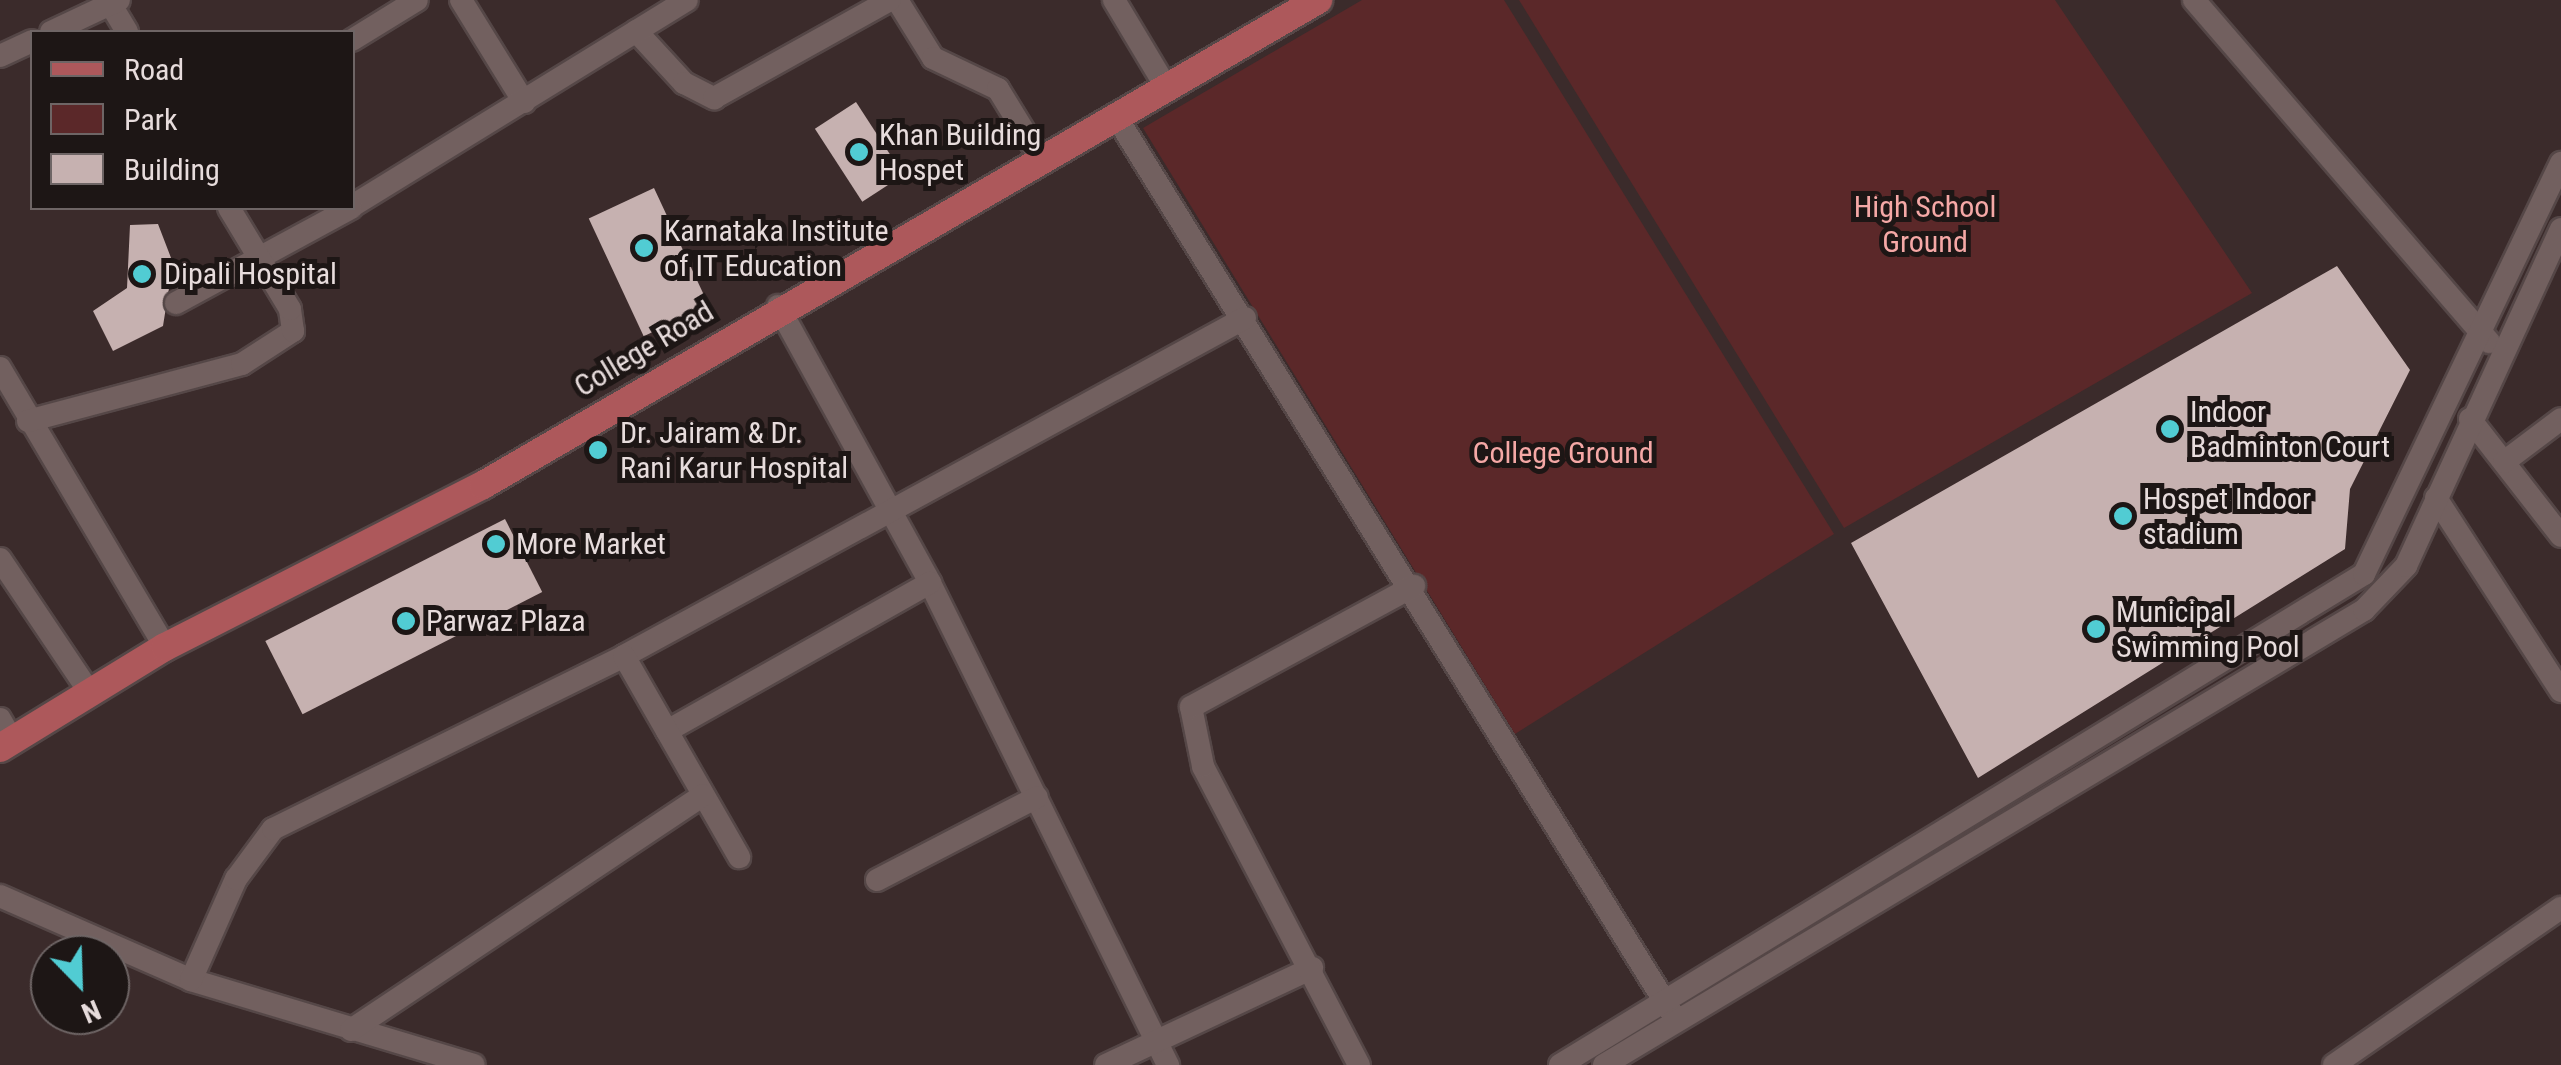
<!DOCTYPE html>
<style>
body{margin:0}
#map{position:relative;width:2561px;height:1065px;overflow:hidden;background:#3b2b2b;font-family:"Roboto Condensed",sans-serif}
div>[style]{position:absolute}
.green>*{inset:0;background:#5b2829}
.building>*{inset:0;background:#c6b1b0;transform-origin:0 0}
.roads{filter:drop-shadow(2px 0 #554747) drop-shadow(-2px 0 #554747) drop-shadow(0 2px #554747) drop-shadow(0 -2px #554747)}
.minor>*{height:22px;margin:-11px;padding:0 11px;transform-origin:11px;border-radius:11px;background:#72605f}
.major>*{height:28px;margin:-14px;padding:0 14px;transform-origin:14px;border-radius:14px;background:#ad585b}
.dots>*{width:28px;height:28px;translate:-50% -50%;box-sizing:border-box;border:5px solid #1d1615;border-radius:50%}
span{translate:-50% -50%;white-space:nowrap;text-align:center;line-height:1.15;-webkit-text-stroke:10px #1d1615;paint-order:stroke}
.poi-label{font-size:30px;color:#e7dcdc}
.left{translate:0 -50%;text-align:left}
.park-label{font-size:30px;color:#f5a8a6}
.street-label{font-size:30px;color:#e7dcdc}
.legend{position:absolute;left:30px;top:30px;width:325px;height:180px;box-sizing:border-box;background:#1d1615;border:2px solid #6e6565;margin:0;padding:12px 18px;list-style:none;font-size:30px;color:#e7dcdc}
.legend li{display:flex;align-items:center;gap:20px;height:50px}
.legend b{width:50px;border:2px solid #6e6565}
.north{position:absolute;left:30px;top:935px;width:100px;height:100px;box-sizing:border-box;background:#1d1615;border:2px solid #6e6565;border-radius:50%;rotate:157deg;font-size:28px;font-weight:700;line-height:40px;text-align:center;color:#e7dcdc}
.north::after{content:'';display:block;margin:auto;width:35px;height:45px;background:#51ccd3;clip-path:polygon(50% 0,100% 100%,50% 72%,0 100%)}
</style>
<div id="map">
<div class="green">
<div style="clip-path:polygon(1362px 0,1504px 0,1834px 534px,1515px 734px,1143px 128px)"></div>
<div style="clip-path:polygon(1519px 0,2055px 0,2252px 293px,1844px 528px)"></div>
</div>
<div class="building">
<div style="left:856px;top:102px;width:87px;height:49px;rotate:57deg"></div>
<div style="left:654px;top:188px;width:130px;height:72px;rotate:65deg"></div>
<div style="clip-path:polygon(158px 224px,173px 263px,163px 326px,113px 351px,93px 311px,127px 288px,130px 225px)"></div>
<div style="clip-path:polygon(2337px 266px,2410px 370px,2350px 489px,2345px 549px,1978px 778px,1851px 543px)"></div>
<div style="left:505px;top:519px;width:82px;height:269px;rotate:63deg"></div>
</div>
<div class="roads">
<div class="minor">
<div style="left:108px;top:0;width:37px;rotate:59deg"></div>
<div style="left:461px;top:0;width:120px;rotate:58.3deg"></div>
<div style="left:897px;top:0;width:68px;rotate:58.2deg"></div>
<div style="left:933px;top:58px;width:72px;rotate:25.5deg"></div>
<div style="left:998px;top:89px;width:79px;rotate:58.5deg"></div>
<div style="left:1114px;top:0;width:101px;rotate:59.1deg"></div>
<div style="left:2194px;top:0;width:452px;rotate:49.2deg"></div>
<div style="left:636px;top:31px;width:71px;rotate:47.3deg"></div>
<div style="left:684px;top:83px;width:34px;rotate:27deg"></div>
<div style="left:714px;top:98px;width:201px;rotate:-29.1deg"></div>
<div style="left:51px;top:32px;width:75px;rotate:-25.2deg"></div>
<div style="left:352px;top:40px;width:76px;rotate:-31.6deg"></div>
<div style="left:0;top:56px;width:35px;rotate:-25deg"></div>
<div style="left:1117px;top:118px;width:1052px;rotate:58.21deg"></div>
<div style="left:352px;top:206px;width:393px;rotate:-31.6deg"></div>
<div style="left:176px;top:303px;width:199px;rotate:-28.5deg"></div>
<div style="left:778px;top:306px;width:316px;rotate:61.2deg"></div>
<div style="left:930px;top:583px;width:538px;rotate:63.72deg"></div>
<div style="left:0;top:368px;width:324px;rotate:59.4deg"></div>
<div style="left:2470px;top:419px;width:148px;rotate:52.1deg"></div>
<div style="left:28px;top:421px;width:221px;rotate:-14.9deg"></div>
<div style="left:242px;top:364px;width:61px;rotate:-32.9deg"></div>
<div style="left:293px;top:331px;width:22px;rotate:-98deg"></div>
<div style="left:290px;top:309px;width:118px;rotate:-121.1deg"></div>
<div style="left:2504px;top:462px;width:71px;rotate:-37deg"></div>
<div style="left:2436px;top:498px;width:230px;rotate:57.1deg"></div>
<div style="left:0;top:559px;width:158px;rotate:56.1deg"></div>
<div style="left:624px;top:656px;width:707px;rotate:-28.56deg"></div>
<div style="left:0;top:719px;width:24px;rotate:60deg"></div>
<div style="left:667px;top:731px;width:302px;rotate:-29.4deg"></div>
<div style="left:877px;top:880px;width:180px;rotate:-27.4deg"></div>
<div style="left:0;top:896px;width:209px;rotate:23.7deg"></div>
<div style="left:191px;top:980px;width:295px;rotate:16.7deg"></div>
<div style="left:191px;top:980px;width:111px;rotate:-66deg"></div>
<div style="left:236px;top:879px;width:62px;rotate:-53.5deg"></div>
<div style="left:273px;top:829px;width:391px;rotate:-26.2deg"></div>
<div style="left:624px;top:656px;width:232px;rotate:60.2deg"></div>
<div style="left:351px;top:1030px;width:423px;rotate:-33.7deg"></div>
<div style="left:1106px;top:1065px;width:228px;rotate:-25.2deg"></div>
<div style="left:1359px;top:1065px;width:337px;rotate:-117.6deg"></div>
<div style="left:1203px;top:766px;width:60px;rotate:-101.5deg"></div>
<div style="left:1191px;top:707px;width:254px;rotate:-28.5deg"></div>
<div style="left:1560px;top:1065px;width:942px;rotate:-31.41deg"></div>
<div style="left:2364px;top:574px;width:456px;rotate:-64.4deg"></div>
<div style="left:1604px;top:1065px;width:886px;rotate:-30.91deg"></div>
<div style="left:2364px;top:610px;width:61px;rotate:-46.3deg"></div>
<div style="left:2406px;top:566px;width:371px;rotate:-65.3deg"></div>
<div style="left:2334px;top:1065px;width:276px;rotate:-34.7deg"></div>
</div>
<div class="major">
<div style="left:0;top:748px;width:193px;rotate:-31.5deg"></div>
<div style="left:165px;top:647px;width:357px;rotate:-27deg"></div>
<div style="left:483px;top:485px;width:966px;rotate:-30.15deg"></div>
</div>
</div>
<div class="dots">
<div style="left:859px;top:152px;background:#51ccd3"></div>
<div style="left:644px;top:248px;background:#51ccd3"></div>
<div style="left:142px;top:274px;background:#51ccd3"></div>
<div style="left:2170px;top:429px;background:#51ccd3"></div>
<div style="left:598px;top:450px;background:#51ccd3"></div>
<div style="left:2123px;top:516px;background:#51ccd3"></div>
<div style="left:496px;top:544px;background:#51ccd3"></div>
<div style="left:406px;top:621px;background:#51ccd3"></div>
<div style="left:2096px;top:629px;background:#51ccd3"></div>
</div>
<div class="poi-label">
<span class="left" style="left:879px;top:152px">Khan Building<br>Hospet</span>
<span class="left" style="left:664px;top:248px">Karnataka Institute<br>of IT Education</span>
<span class="left" style="left:164px;top:274px">Dipali Hospital</span>
<span class="left" style="left:2190px;top:429px">Indoor<br>Badminton Court</span>
<span class="left" style="left:620px;top:450px">Dr. Jairam &amp; Dr.<br>Rani Karur Hospital</span>
<span class="left" style="left:2143px;top:516px">Hospet Indoor<br>stadium</span>
<span class="left" style="left:516px;top:544px">More Market</span>
<span class="left" style="left:2116px;top:629px">Municipal<br>Swimming Pool</span>
<span class="left" style="left:426px;top:621px">Parwaz Plaza</span>
</div>
<div class="park-label">
<span style="left:1925px;top:224px">High School<br>Ground</span>
<span style="left:1563px;top:453px">College Ground</span>
</div>
<div class="street-label">
<span style="left:644px;top:349px;rotate:-31deg">College Road</span>
</div>
<ul class="legend">
<li><b style="height:12px;background:#ad585b"></b>Road</li>
<li><b style="height:28px;background:#5b2829"></b>Park</li>
<li><b style="height:28px;background:#c6b1b0"></b>Building</li>
</ul>
<div class="north">N</div>
</div>
